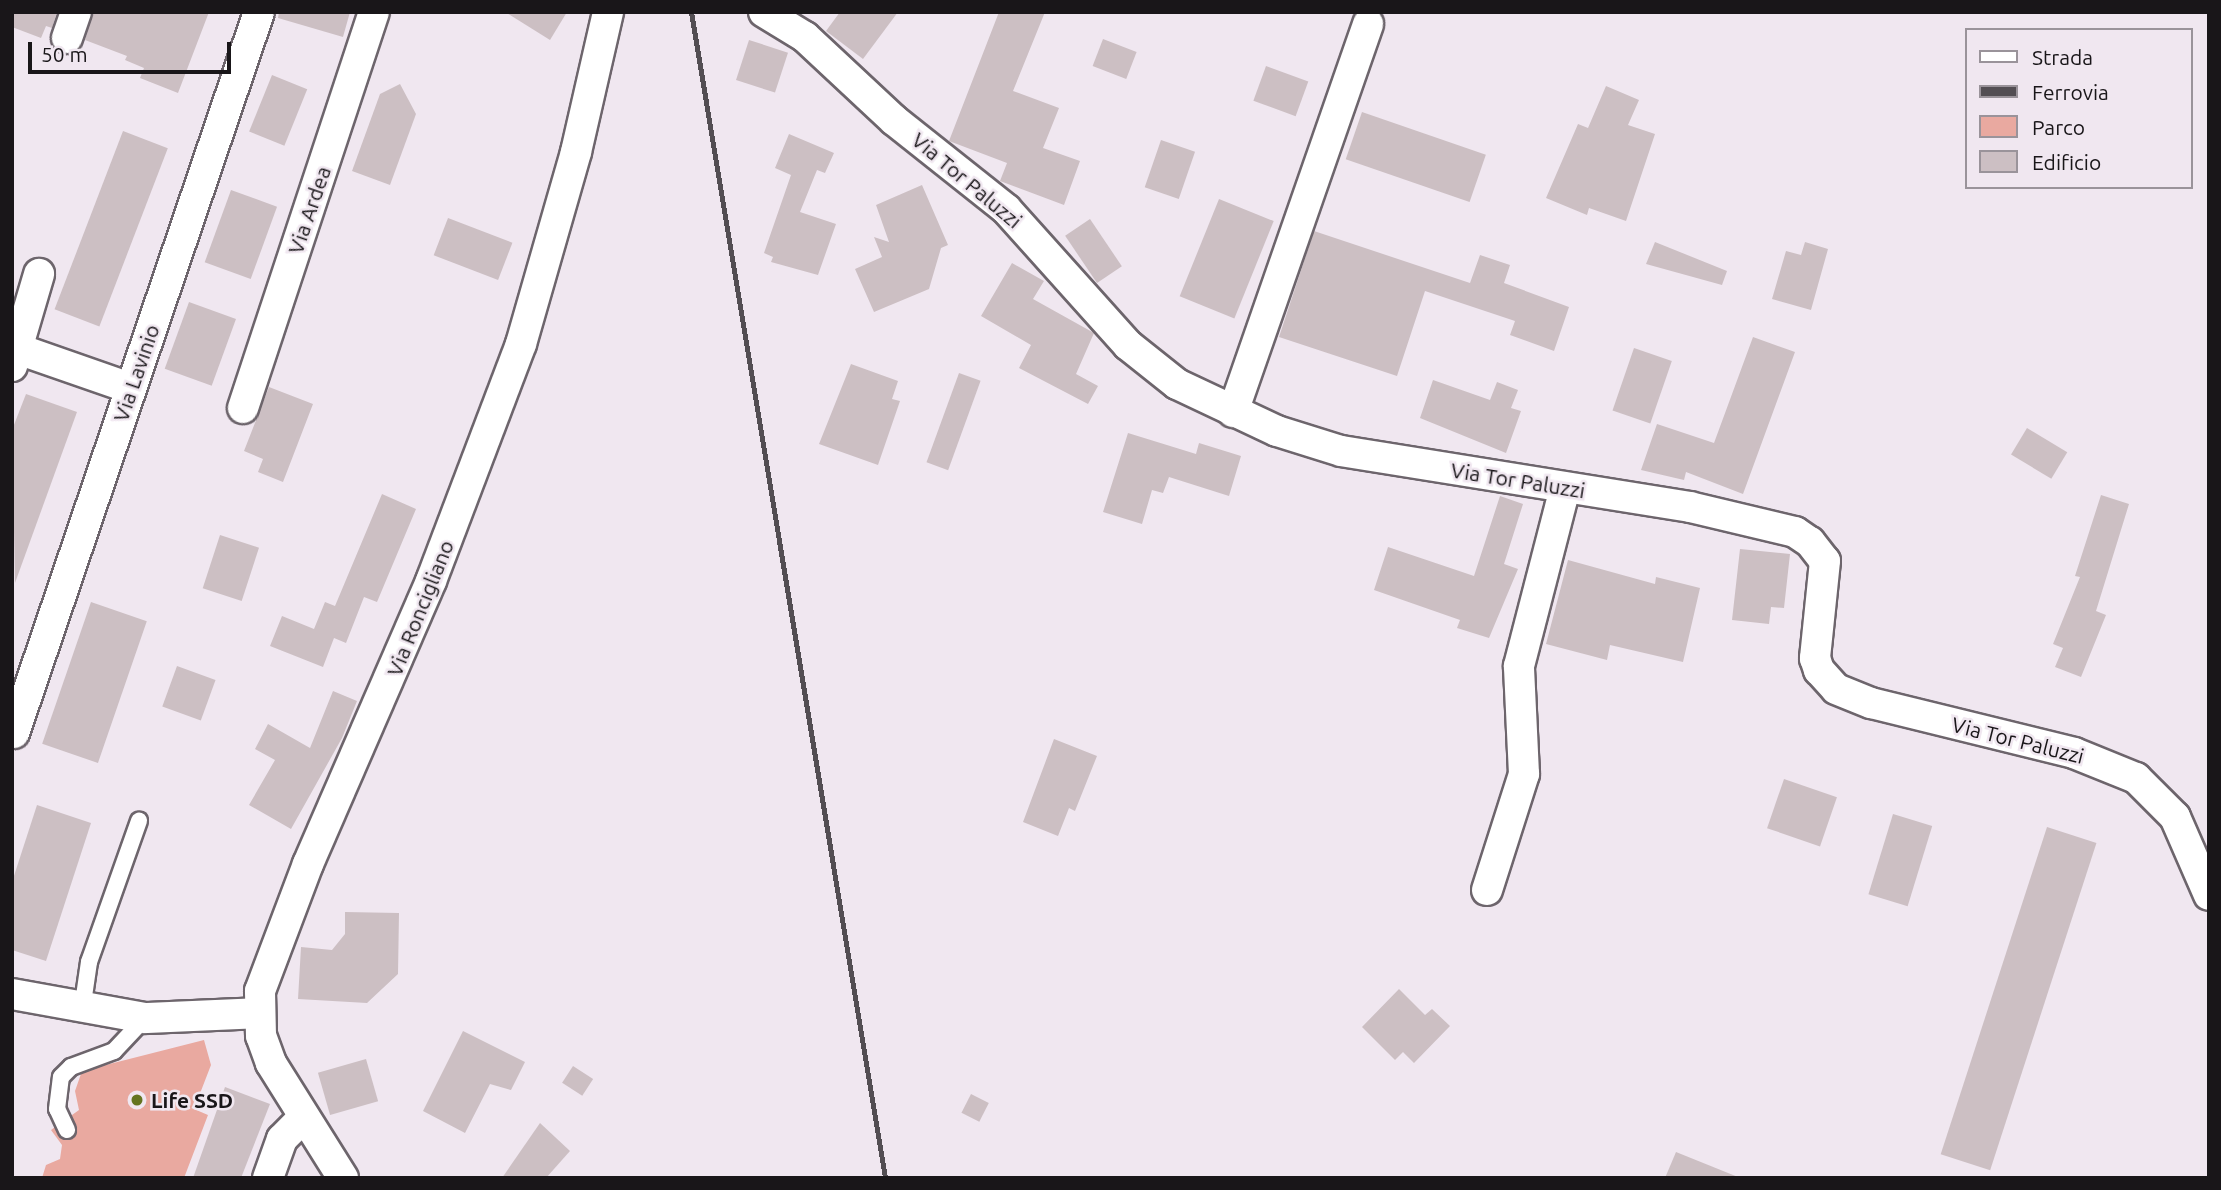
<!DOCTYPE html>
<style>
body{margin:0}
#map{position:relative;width:2221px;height:1190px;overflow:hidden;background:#f0e7f0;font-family:Ubuntu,sans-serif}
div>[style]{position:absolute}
.green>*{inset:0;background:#e9a9a0}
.building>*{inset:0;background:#ccbfc3;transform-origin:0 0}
.roads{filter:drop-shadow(2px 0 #6d656c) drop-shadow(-2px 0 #6d656c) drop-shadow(0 2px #6d656c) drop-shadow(0 -2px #6d656c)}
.service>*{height:16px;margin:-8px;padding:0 8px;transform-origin:8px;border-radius:8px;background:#fff}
.minor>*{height:30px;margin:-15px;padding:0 15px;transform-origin:15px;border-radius:15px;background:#fff}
.rail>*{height:5px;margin:-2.5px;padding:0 2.5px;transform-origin:2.5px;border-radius:2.5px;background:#534e53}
.dots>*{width:19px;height:19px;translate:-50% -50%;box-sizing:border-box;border:4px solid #f0e7f0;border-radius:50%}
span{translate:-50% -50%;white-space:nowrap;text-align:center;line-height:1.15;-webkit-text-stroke:5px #f0e7f0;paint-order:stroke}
.street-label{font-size:21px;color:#191619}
.poi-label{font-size:21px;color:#191619;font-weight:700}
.left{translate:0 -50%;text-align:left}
.frame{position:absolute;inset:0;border:14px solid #191619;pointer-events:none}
.legend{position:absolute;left:1965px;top:28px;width:228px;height:161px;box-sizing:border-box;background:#f0e7f0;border:2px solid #9a939a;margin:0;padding:9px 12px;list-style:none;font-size:21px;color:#191619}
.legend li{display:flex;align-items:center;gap:14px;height:35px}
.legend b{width:35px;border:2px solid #9a939a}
.scale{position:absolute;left:28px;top:42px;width:203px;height:32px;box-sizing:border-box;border:4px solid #191619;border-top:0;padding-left:9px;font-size:21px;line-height:24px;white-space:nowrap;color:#191619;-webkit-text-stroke:5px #f0e7f0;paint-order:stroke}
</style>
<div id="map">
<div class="green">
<div style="clip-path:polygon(204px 1040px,211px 1065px,194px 1109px,208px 1115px,184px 1178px,42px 1178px,46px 1165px,60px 1159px,62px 1145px,51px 1130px,79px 1110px,75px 1091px,82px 1071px)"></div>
</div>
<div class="building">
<div style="clip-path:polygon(12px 12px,57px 12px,52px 28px,46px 26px,41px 38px,12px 27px)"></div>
<div style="clip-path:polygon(93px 12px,209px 12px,178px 93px,140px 78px,144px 68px,125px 60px,127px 56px,85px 40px)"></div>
<div style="clip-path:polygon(279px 12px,350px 12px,343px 37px,278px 18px)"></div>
<div style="clip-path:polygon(505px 12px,567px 12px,550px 40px)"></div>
<div style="clip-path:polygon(840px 12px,898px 12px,863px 59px,826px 31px)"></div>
<div style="clip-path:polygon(999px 12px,1045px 12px,1013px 91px,1059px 108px,1043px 148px,1080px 161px,1064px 205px,1000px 181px,1007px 163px,949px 141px)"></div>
<div style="left:1103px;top:39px;width:36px;height:29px;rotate:21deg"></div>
<div style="left:749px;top:40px;width:41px;height:42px;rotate:18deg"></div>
<div style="left:1266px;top:66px;width:45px;height:37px;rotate:20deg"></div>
<div style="left:272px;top:75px;width:38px;height:61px;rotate:22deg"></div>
<div style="clip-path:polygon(400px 84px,416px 114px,390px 185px,352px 171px,380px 94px)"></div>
<div style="clip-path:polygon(1606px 86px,1639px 100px,1628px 125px,1655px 134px,1626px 221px,1589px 208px,1587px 215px,1546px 198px,1578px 124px,1588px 128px)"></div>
<div style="left:1362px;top:112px;width:131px;height:50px;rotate:19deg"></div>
<div style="left:123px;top:131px;width:48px;height:191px;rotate:21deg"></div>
<div style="clip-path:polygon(789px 134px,834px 153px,825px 173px,817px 170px,800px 212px,836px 224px,818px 275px,771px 262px,773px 257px,764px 253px,791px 175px,775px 168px)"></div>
<div style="left:1161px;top:140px;width:36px;height:50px;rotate:19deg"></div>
<div style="clip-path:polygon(922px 185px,948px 245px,941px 248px,929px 289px,874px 312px,855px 269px,882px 257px,874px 237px,889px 242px,876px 205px)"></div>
<div style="left:231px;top:190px;width:49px;height:77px;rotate:20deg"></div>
<div style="left:1219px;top:199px;width:59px;height:105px;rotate:22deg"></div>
<div style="left:448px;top:218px;width:69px;height:40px;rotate:21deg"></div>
<div style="left:1090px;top:219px;width:57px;height:30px;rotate:56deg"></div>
<div style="clip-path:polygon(1314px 231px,1470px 283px,1480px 255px,1510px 265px,1504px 283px,1569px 307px,1554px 351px,1510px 335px,1515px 321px,1425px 291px,1397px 376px,1279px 337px)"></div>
<div style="clip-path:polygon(1655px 242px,1727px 271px,1722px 285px,1646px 264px)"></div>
<div style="clip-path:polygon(1805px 242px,1828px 249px,1811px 310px,1772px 299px,1786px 251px,1801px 255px)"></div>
<div style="clip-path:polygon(1012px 263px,1044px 281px,1033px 299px,1094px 333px,1076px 374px,1098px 386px,1088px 404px,1019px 368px,1031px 345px,981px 316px)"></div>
<div style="left:189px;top:302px;width:50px;height:71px;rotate:20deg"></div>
<div style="clip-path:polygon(1753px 337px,1795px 352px,1743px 494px,1686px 472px,1684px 480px,1641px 470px,1657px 424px,1714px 443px)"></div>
<div style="left:1634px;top:348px;width:40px;height:66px;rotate:19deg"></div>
<div style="clip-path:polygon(851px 364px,898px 381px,892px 399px,900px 401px,878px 465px,819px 444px)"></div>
<div style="left:959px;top:373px;width:23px;height:95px;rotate:20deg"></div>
<div style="clip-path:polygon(1433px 380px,1490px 400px,1497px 382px,1518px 390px,1511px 408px,1521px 411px,1506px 453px,1420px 418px)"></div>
<div style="clip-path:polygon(269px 387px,313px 404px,283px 482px,258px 472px,263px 459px,244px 451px)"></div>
<div style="clip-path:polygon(26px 394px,77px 412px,15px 583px,12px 430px)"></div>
<div style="left:2027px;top:428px;width:47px;height:31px;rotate:31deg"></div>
<div style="clip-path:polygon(1128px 433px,1196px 454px,1199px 443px,1241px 456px,1229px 496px,1169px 477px,1163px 493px,1152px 490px,1142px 524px,1103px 512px)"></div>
<div style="clip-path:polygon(382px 494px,416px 509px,377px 602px,364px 597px,346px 643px,334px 638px,323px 667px,270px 646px,282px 616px,314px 629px,325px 602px,335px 606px)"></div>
<div style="clip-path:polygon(2101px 495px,2129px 504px,2096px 611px,2106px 615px,2081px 677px,2055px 667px,2063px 648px,2053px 644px,2080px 577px,2075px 576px)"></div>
<div style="clip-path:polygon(1500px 496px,1523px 504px,1504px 564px,1518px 569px,1489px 638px,1457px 628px,1460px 620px,1374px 590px,1388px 547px,1474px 576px)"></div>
<div style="left:220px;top:535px;width:41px;height:56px;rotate:18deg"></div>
<div style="clip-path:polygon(1740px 549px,1790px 554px,1784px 608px,1771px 607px,1769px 624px,1732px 620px)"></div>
<div style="clip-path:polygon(1568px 560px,1655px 584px,1656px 577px,1700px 588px,1683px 662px,1610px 645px,1607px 660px,1546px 644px)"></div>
<div style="left:91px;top:602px;width:59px;height:150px;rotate:19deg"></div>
<div style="left:177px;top:666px;width:41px;height:43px;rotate:20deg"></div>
<div style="clip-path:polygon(333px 691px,357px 701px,342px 738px,291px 829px,249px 805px,275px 760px,255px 749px,268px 724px,310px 748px)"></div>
<div style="clip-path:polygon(1054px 739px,1097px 756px,1075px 811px,1069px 808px,1058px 836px,1023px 822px)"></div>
<div style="left:1784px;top:779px;width:56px;height:52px;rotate:19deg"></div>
<div style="clip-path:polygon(37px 805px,91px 823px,46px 961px,12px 950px,12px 882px)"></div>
<div style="left:1893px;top:814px;width:41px;height:84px;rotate:17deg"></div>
<div style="left:2047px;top:827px;width:52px;height:344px;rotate:18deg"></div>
<div style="clip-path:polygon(345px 912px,399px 913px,398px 974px,367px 1003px,298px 999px,301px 947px,332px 950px,345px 934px)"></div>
<div style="clip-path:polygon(1399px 989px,1425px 1015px,1432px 1009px,1450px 1026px,1414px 1063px,1403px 1052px,1395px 1060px,1362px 1027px)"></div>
<div style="clip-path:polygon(463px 1031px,525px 1062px,511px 1090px,490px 1084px,465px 1133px,423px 1111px)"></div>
<div style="left:366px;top:1059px;width:44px;height:50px;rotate:74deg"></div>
<div style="left:573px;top:1066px;width:24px;height:20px;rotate:33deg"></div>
<div style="clip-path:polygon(225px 1087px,270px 1104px,241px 1178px,193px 1178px)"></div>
<div style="left:971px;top:1094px;width:20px;height:21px;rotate:27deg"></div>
<div style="clip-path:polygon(540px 1123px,570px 1151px,546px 1178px,502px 1178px)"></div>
<div style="clip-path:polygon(1676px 1152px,1738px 1177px,1738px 1178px,1665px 1178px)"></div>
</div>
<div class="roads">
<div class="service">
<div style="left:82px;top:1010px;width:49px;rotate:-81.7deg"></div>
<div style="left:89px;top:962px;width:150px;rotate:-70.5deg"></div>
<div style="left:67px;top:1130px;width:23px;rotate:-115deg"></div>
<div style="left:57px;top:1109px;width:32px;rotate:-83deg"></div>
<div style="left:61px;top:1077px;width:14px;rotate:-45deg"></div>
<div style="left:71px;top:1067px;width:46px;rotate:-20.4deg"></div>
<div style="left:114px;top:1051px;width:45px;rotate:-46.8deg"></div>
</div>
<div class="minor">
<div style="left:764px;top:12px;width:48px;rotate:31.4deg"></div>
<div style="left:805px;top:37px;width:122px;rotate:43deg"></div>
<div style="left:894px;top:120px;width:143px;rotate:38.5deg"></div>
<div style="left:1006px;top:209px;width:183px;rotate:48.1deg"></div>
<div style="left:1128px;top:345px;width:63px;rotate:38.5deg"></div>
<div style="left:1177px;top:384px;width:110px;rotate:25.2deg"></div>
<div style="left:1277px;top:431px;width:67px;rotate:17.4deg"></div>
<div style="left:1341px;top:451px;width:353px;rotate:9.1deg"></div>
<div style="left:1690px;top:507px;width:108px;rotate:13.4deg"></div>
<div style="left:1795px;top:532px;width:18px;rotate:34deg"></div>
<div style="left:1810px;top:542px;width:24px;rotate:52deg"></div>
<div style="left:1825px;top:561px;width:98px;rotate:95.9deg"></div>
<div style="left:1815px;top:658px;width:13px;rotate:72deg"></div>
<div style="left:1819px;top:670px;width:25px;rotate:48deg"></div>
<div style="left:1836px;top:689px;width:38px;rotate:22deg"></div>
<div style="left:1871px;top:703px;width:209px;rotate:13.8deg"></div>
<div style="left:2074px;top:753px;width:67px;rotate:22deg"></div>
<div style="left:2136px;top:778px;width:55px;rotate:45deg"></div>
<div style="left:2175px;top:817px;width:85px;rotate:66.4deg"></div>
<div style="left:67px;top:38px;width:28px;rotate:-71deg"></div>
<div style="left:18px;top:349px;width:119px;rotate:19.2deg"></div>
<div style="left:12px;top:366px;width:96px;rotate:-73.6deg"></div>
<div style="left:243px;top:408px;width:417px;rotate:-71.7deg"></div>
<div style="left:1233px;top:412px;width:411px;rotate:-70.8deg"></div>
<div style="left:14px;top:733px;width:761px;rotate:-71.23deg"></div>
<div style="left:1487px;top:890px;width:122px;rotate:-72.3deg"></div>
<div style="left:1524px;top:774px;width:108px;rotate:-92.7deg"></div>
<div style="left:1519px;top:666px;width:184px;rotate:-75.5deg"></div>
<div style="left:12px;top:994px;width:135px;rotate:10.2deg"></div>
<div style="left:145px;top:1018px;width:113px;rotate:-2.5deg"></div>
<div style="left:268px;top:1178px;width:41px;rotate:-70.3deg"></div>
<div style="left:282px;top:1139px;width:28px;rotate:-45deg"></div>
<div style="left:343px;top:1178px;width:136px;rotate:-122.1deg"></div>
<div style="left:271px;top:1063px;width:29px;rotate:-110deg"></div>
<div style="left:261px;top:1036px;width:45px;rotate:-91.3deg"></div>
<div style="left:260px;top:991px;width:136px;rotate:-69.3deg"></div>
<div style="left:308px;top:864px;width:309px;rotate:-66.5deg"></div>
<div style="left:431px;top:581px;width:254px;rotate:-69.2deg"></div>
<div style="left:521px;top:344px;width:200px;rotate:-74deg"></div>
<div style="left:576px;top:152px;width:144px;rotate:-77.1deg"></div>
</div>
</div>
<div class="rail">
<div style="left:691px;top:12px;width:1182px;rotate:80.55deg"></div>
</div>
<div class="dots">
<div style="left:137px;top:1100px;background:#647420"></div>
</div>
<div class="street-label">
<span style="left:967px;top:180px;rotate:40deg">Via Tor Paluzzi</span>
<span style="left:309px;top:210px;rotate:-71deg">Via Ardea</span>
<span style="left:136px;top:373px;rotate:-71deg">Via Lavinio</span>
<span style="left:1518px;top:480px;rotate:9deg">Via Tor Paluzzi</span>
<span style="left:420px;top:608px;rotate:-68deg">Via Roncigliano</span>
<span style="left:2018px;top:740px;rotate:14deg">Via Tor Paluzzi</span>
</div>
<div class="poi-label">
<span class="left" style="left:151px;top:1100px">Life SSD</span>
</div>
<div class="frame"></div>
<ul class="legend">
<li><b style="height:9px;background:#fff"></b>Strada</li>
<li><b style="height:9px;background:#534e53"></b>Ferrovia</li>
<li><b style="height:19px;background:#e9a9a0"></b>Parco</li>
<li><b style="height:19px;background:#ccbfc3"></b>Edificio</li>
</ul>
<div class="scale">50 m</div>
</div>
